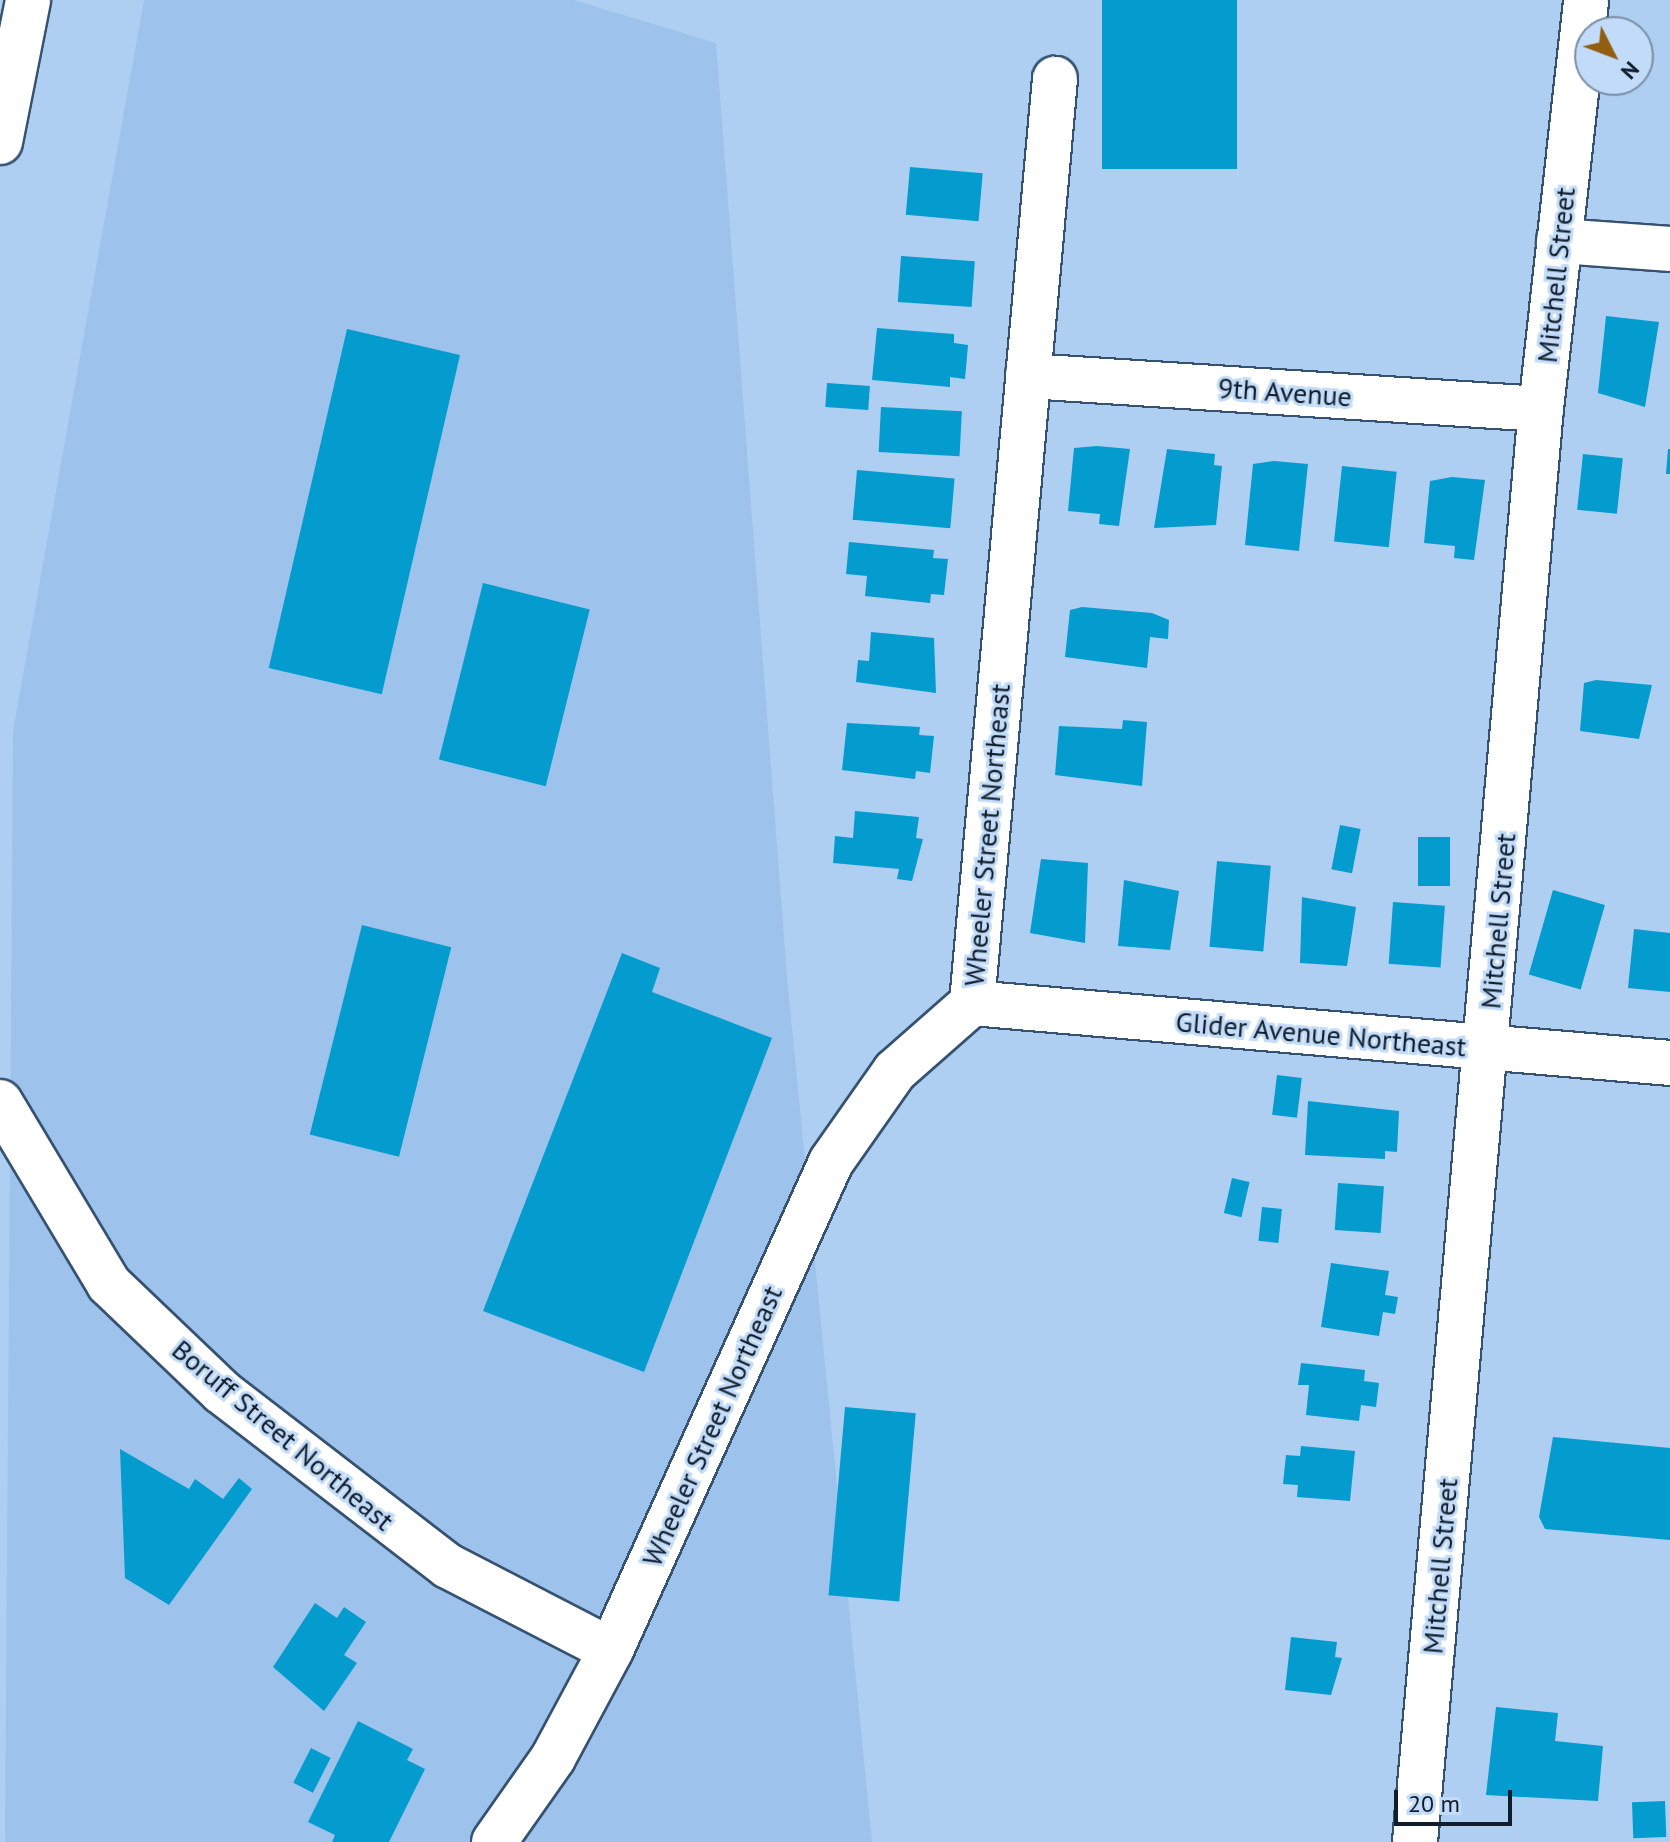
<!DOCTYPE html>
<style>
body{margin:0}
#map{position:relative;width:1670px;height:1842px;overflow:hidden;background:#aecff2;font-family:"PT Sans",sans-serif}
div>[style]{position:absolute}
.built>*{inset:0;background:#9dc3ec}
.building>*{inset:0;background:#049bcf;transform-origin:0 0}
.roads{filter:drop-shadow(2px 0 #365270) drop-shadow(-2px 0 #365270) drop-shadow(0 2px #365270) drop-shadow(0 -2px #365270)}
.street>*{height:44px;margin:-22px;padding:0 22px;transform-origin:22px;border-radius:22px;background:#fff}
.highway>*{height:44px;margin:-22px;padding:0 22px;transform-origin:22px;border-radius:22px;background:#fff}
span{translate:-50% -50%;white-space:nowrap;text-align:center;line-height:1.15;-webkit-text-stroke:6px #c1dbf8;paint-order:stroke}
.street-label{font-size:28px;color:#111d2a}
.north{position:absolute;left:1574px;top:16px;width:80px;height:80px;box-sizing:border-box;background:#c1dbf8;border:2px solid #7b8fa6;border-radius:50%;rotate:132deg;font-size:22px;font-weight:700;line-height:32px;text-align:center;color:#111d2a}
.north::after{content:'';display:block;margin:auto;width:28px;height:36px;background:#925f11;clip-path:polygon(50% 0,100% 100%,50% 72%,0 100%)}
.scale{position:absolute;left:1394px;top:1790px;width:118px;height:36px;box-sizing:border-box;border:4px solid #111d2a;border-top:0;padding-left:10px;font-size:24px;line-height:28px;white-space:nowrap;color:#111d2a;-webkit-text-stroke:6px #c1dbf8;paint-order:stroke}
</style>
<div id="map">
<div class="built">
<div style="clip-path:polygon(144px 0,574px 0,716px 43px,787px 977px,872px 1842px,5px 1842px,13px 731px)"></div>
</div>
<div class="building">
<div style="left:1102px;top:0;width:135px;height:169px"></div>
<div style="left:910px;top:167px;width:73px;height:48px;rotate:5deg"></div>
<div style="left:901px;top:256px;width:74px;height:46px;rotate:4deg"></div>
<div style="clip-path:polygon(1606px 316px,1659px 322px,1645px 407px,1598px 393px)"></div>
<div style="clip-path:polygon(877px 328px,954px 334px,954px 343px,968px 345px,965px 379px,950px 377px,950px 387px,872px 380px)"></div>
<div style="left:347px;top:329px;width:116px;height:348px;rotate:13deg"></div>
<div style="left:827px;top:383px;width:43px;height:24px;rotate:4deg"></div>
<div style="left:881px;top:407px;width:81px;height:45px;rotate:3deg"></div>
<div style="clip-path:polygon(1097px 446px,1130px 449px,1119px 526px,1099px 524px,1100px 514px,1068px 511px,1074px 448px)"></div>
<div style="clip-path:polygon(1167px 449px,1215px 454px,1214px 465px,1222px 466px,1216px 525px,1154px 528px)"></div>
<div style="clip-path:polygon(1668px 449px,1670px 449px,1670px 474px,1666px 474px)"></div>
<div style="left:1583px;top:454px;width:40px;height:56px;rotate:6deg"></div>
<div style="clip-path:polygon(1274px 461px,1308px 464px,1299px 551px,1245px 545px,1253px 464px)"></div>
<div style="left:1342px;top:466px;width:55px;height:76px;rotate:6deg"></div>
<div style="left:857px;top:470px;width:98px;height:50px;rotate:5deg"></div>
<div style="clip-path:polygon(1452px 477px,1485px 480px,1474px 560px,1454px 558px,1455px 546px,1424px 543px,1430px 481px)"></div>
<div style="clip-path:polygon(849px 542px,934px 550px,933px 558px,948px 559px,944px 595px,931px 594px,930px 603px,865px 596px,867px 576px,846px 574px)"></div>
<div style="left:483px;top:583px;width:110px;height:182px;rotate:14deg"></div>
<div style="clip-path:polygon(1082px 607px,1152px 613px,1169px 620px,1168px 639px,1150px 637px,1147px 668px,1065px 657px,1070px 610px)"></div>
<div style="clip-path:polygon(871px 632px,934px 638px,936px 693px,856px 682px,858px 660px,869px 661px)"></div>
<div style="clip-path:polygon(1596px 680px,1652px 685px,1639px 739px,1580px 731px,1584px 683px)"></div>
<div style="clip-path:polygon(1123px 720px,1147px 722px,1142px 786px,1055px 775px,1059px 726px,1122px 729px)"></div>
<div style="clip-path:polygon(847px 723px,920px 727px,919px 735px,934px 736px,930px 773px,916px 771px,915px 779px,842px 770px)"></div>
<div style="clip-path:polygon(855px 811px,919px 817px,916px 838px,923px 839px,912px 881px,897px 879px,899px 869px,833px 863px,835px 836px,853px 838px)"></div>
<div style="left:1340px;top:825px;width:21px;height:45px;rotate:11deg"></div>
<div style="left:1418px;top:837px;width:32px;height:49px"></div>
<div style="clip-path:polygon(1041px 859px,1088px 863px,1085px 943px,1030px 933px)"></div>
<div style="left:1217px;top:861px;width:54px;height:86px;rotate:5deg"></div>
<div style="clip-path:polygon(1124px 880px,1179px 891px,1170px 950px,1118px 946px)"></div>
<div style="left:1553px;top:890px;width:54px;height:88px;rotate:16deg"></div>
<div style="clip-path:polygon(1302px 897px,1356px 907px,1347px 966px,1300px 963px)"></div>
<div style="left:1393px;top:902px;width:52px;height:62px;rotate:4deg"></div>
<div style="left:362px;top:925px;width:92px;height:216px;rotate:14deg"></div>
<div style="clip-path:polygon(1634px 929px,1670px 933px,1670px 992px,1628px 988px)"></div>
<div style="clip-path:polygon(622px 953px,660px 968px,652px 992px,772px 1038px,644px 1372px,483px 1311px)"></div>
<div style="left:1277px;top:1075px;width:25px;height:40px;rotate:7deg"></div>
<div style="clip-path:polygon(1308px 1101px,1399px 1111px,1397px 1152px,1385px 1151px,1385px 1159px,1305px 1155px)"></div>
<div style="left:1232px;top:1178px;width:18px;height:36px;rotate:13deg"></div>
<div style="left:1338px;top:1183px;width:46px;height:47px;rotate:4deg"></div>
<div style="left:1262px;top:1207px;width:20px;height:34px;rotate:6deg"></div>
<div style="clip-path:polygon(1331px 1263px,1389px 1271px,1385px 1295px,1398px 1297px,1395px 1314px,1383px 1312px,1379px 1336px,1321px 1327px)"></div>
<div style="clip-path:polygon(1301px 1363px,1365px 1370px,1364px 1381px,1379px 1383px,1376px 1407px,1361px 1405px,1359px 1421px,1306px 1415px,1309px 1385px,1298px 1385px)"></div>
<div style="left:845px;top:1407px;width:71px;height:189px;rotate:5deg"></div>
<div style="clip-path:polygon(1553px 1437px,1670px 1448px,1670px 1540px,1545px 1529px,1539px 1517px)"></div>
<div style="clip-path:polygon(1301px 1446px,1355px 1451px,1350px 1501px,1297px 1497px,1298px 1485px,1283px 1484px,1286px 1455px,1300px 1456px)"></div>
<div style="clip-path:polygon(120px 1449px,189px 1489px,195px 1479px,223px 1499px,239px 1478px,252px 1489px,169px 1605px,125px 1578px)"></div>
<div style="clip-path:polygon(315px 1603px,337px 1618px,344px 1607px,366px 1622px,344px 1655px,357px 1663px,324px 1711px,273px 1667px)"></div>
<div style="clip-path:polygon(1291px 1637px,1337px 1642px,1335px 1657px,1342px 1658px,1331px 1695px,1285px 1690px)"></div>
<div style="clip-path:polygon(1496px 1707px,1558px 1713px,1555px 1741px,1603px 1746px,1598px 1801px,1486px 1795px)"></div>
<div style="clip-path:polygon(358px 1721px,413px 1749px,407px 1760px,425px 1769px,389px 1842px,332px 1842px,335px 1835px,308px 1822px)"></div>
<div style="left:311px;top:1748px;width:22px;height:39px;rotate:27deg"></div>
<div style="left:1665px;top:1801px;width:36px;height:33px;rotate:88deg"></div>
</div>
<div class="roads">
<div class="street">
<div style="left:1559px;top:241px;width:111px;rotate:4.1deg"></div>
<div style="left:1028px;top:376px;width:514px;rotate:3.68deg"></div>
<div style="left:972px;top:1003px;width:701px;rotate:4.91deg"></div>
<div style="left:0;top:1102px;width:212px;rotate:59.1deg"></div>
<div style="left:109px;top:1284px;width:156px;rotate:43.7deg"></div>
<div style="left:222px;top:1392px;width:285px;rotate:37.6deg"></div>
<div style="left:448px;top:1566px;width:183px;rotate:27.3deg"></div>
<div style="left:494px;top:1842px;width:103px;rotate:-54.9deg"></div>
<div style="left:553px;top:1758px;width:123px;rotate:-61.8deg"></div>
<div style="left:611px;top:1650px;width:535px;rotate:-65.73deg"></div>
<div style="left:831px;top:1162px;width:111px;rotate:-54.9deg"></div>
<div style="left:895px;top:1071px;width:103px;rotate:-41.4deg"></div>
<div style="left:972px;top:1003px;width:928px;rotate:-84.87deg"></div>
<div style="left:1415px;top:1842px;width:1439px;rotate:-84.98deg"></div>
<div style="left:1541px;top:409px;width:411px;rotate:-83.7deg"></div>
</div>
<div class="highway">
<div style="left:0;top:142px;width:145px;rotate:-78.8deg"></div>
</div>
</div>
<div class="street-label">
<span style="left:1556px;top:275px;rotate:-84deg">Mitchell Street</span>
<span style="left:1285px;top:392px;rotate:4deg">9th Avenue</span>
<span style="left:987px;top:835px;rotate:-85deg">Wheeler Street Northeast</span>
<span style="left:1498px;top:921px;rotate:-85deg">Mitchell Street</span>
<span style="left:1321px;top:1034px;rotate:5deg">Glider Avenue Northeast</span>
<span style="left:712px;top:1426px;rotate:-66deg">Wheeler Street Northeast</span>
<span style="left:283px;top:1435px;rotate:40deg">Boruff Street Northeast</span>
<span style="left:1440px;top:1566px;rotate:-85deg">Mitchell Street</span>
</div>
<div class="north">N</div>
<div class="scale">20 m</div>
</div>
